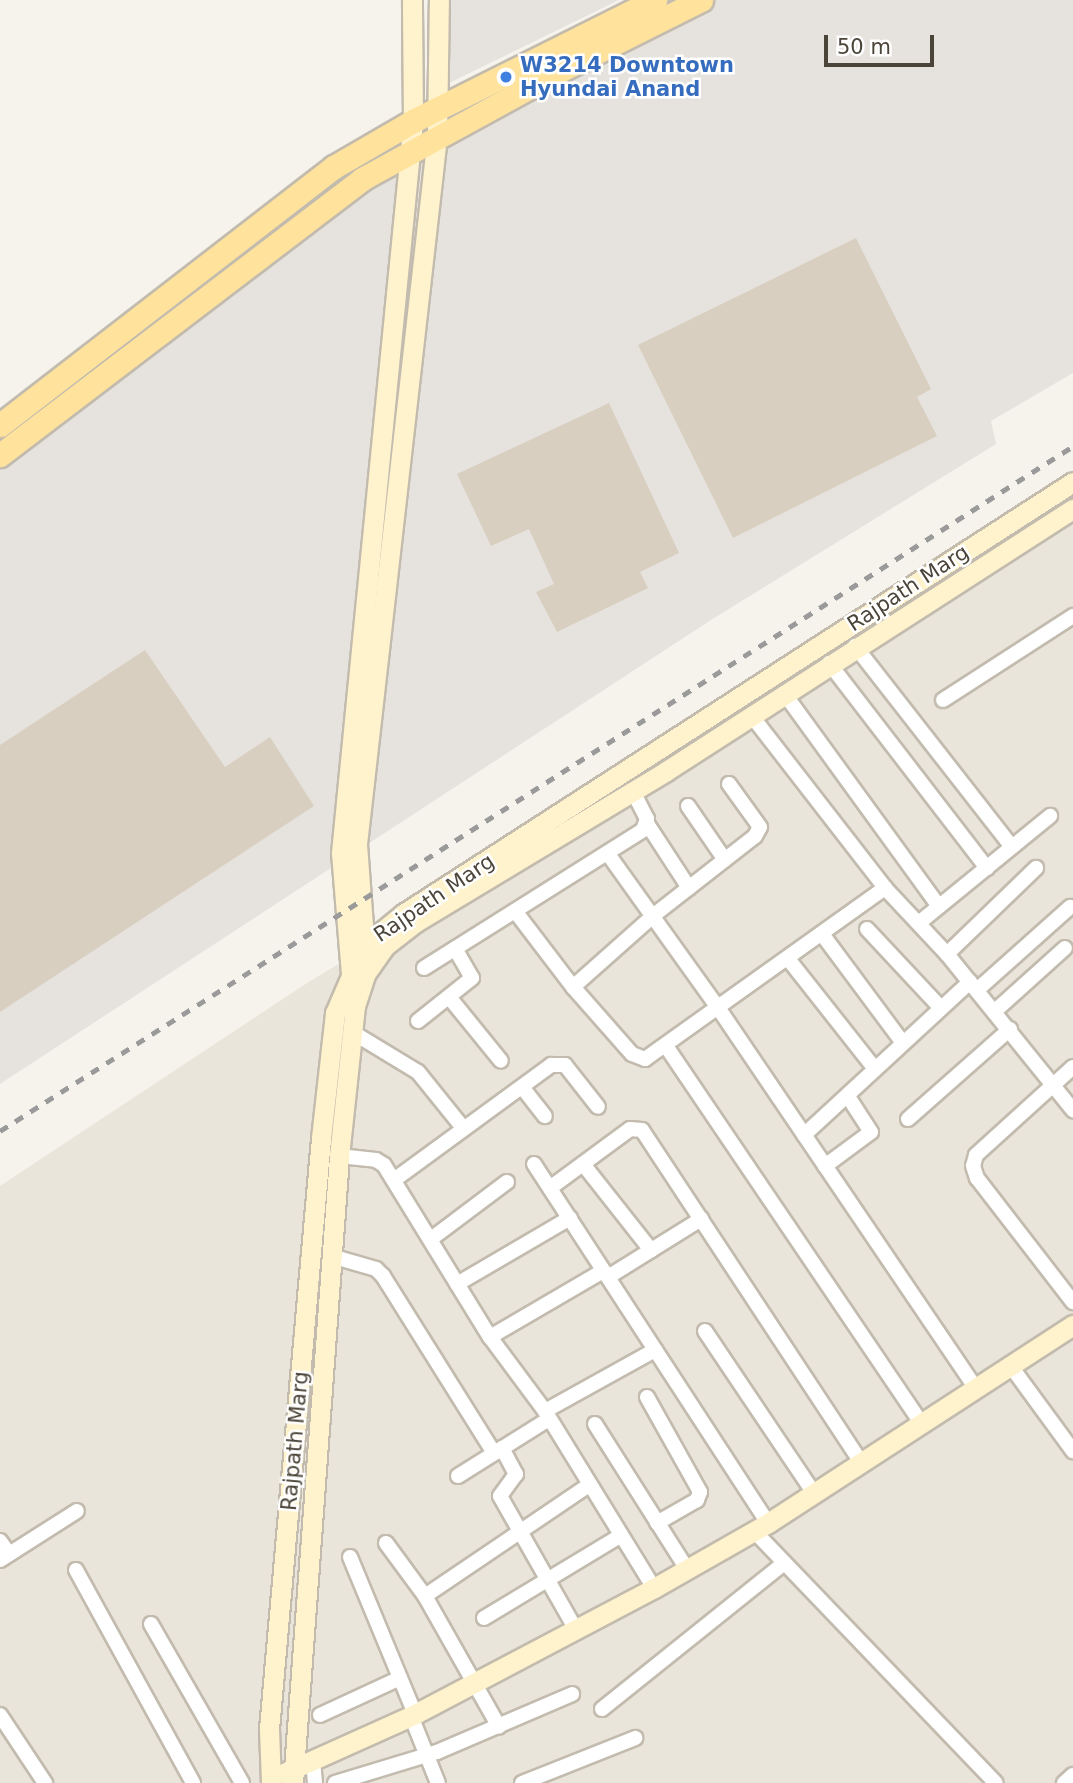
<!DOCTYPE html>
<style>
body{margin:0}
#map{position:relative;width:1073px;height:1783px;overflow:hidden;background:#f6f3ec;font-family:"DejaVu Sans",sans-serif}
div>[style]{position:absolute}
.residential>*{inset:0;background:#eae5da}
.industrial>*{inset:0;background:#e6e2dd}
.building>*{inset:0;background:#d8cfc1}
.roads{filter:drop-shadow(2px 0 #c2bbae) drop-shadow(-2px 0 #c2bbae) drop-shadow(0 2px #c2bbae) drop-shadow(0 -2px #c2bbae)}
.street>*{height:14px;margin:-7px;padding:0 7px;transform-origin:7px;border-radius:7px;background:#fff}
.secondary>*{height:19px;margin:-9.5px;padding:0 9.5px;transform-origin:9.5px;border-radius:9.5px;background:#fff3cd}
.primary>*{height:23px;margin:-11.5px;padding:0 11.5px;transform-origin:11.5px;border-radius:11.5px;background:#ffe39c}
.rail>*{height:4.5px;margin-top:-2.25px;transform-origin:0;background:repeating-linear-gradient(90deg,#9a9a9a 0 9px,transparent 0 18px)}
.dots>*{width:19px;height:19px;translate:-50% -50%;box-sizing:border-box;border:4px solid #fff;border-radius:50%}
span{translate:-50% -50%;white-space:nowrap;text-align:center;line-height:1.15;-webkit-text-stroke:5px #fff;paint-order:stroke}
.shop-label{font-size:21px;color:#366cbe;font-weight:700}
.left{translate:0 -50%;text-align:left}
.street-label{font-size:21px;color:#4b4439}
.scale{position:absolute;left:824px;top:35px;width:110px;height:32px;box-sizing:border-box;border:4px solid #4b4439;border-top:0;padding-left:9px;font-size:21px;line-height:24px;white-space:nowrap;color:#4b4439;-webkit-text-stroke:5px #fff;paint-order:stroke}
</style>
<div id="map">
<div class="residential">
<div style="clip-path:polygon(1073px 523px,1073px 1783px,0 1783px,0 1186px,307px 983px)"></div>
</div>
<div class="industrial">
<div style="clip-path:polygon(441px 0,619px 0,437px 89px)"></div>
<div style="clip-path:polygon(684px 0,1073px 0,1073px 373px,991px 421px,996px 444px,711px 620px,0 1084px,0 432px,345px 171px,455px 111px)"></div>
</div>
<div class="building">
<div style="clip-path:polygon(856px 238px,931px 389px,917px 397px,937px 436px,733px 538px,638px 345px)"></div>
<div style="clip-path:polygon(609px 403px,679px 553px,640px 572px,648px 588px,557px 632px,536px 592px,554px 584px,529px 529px,491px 546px,457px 474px)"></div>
<div style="clip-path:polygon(145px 650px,225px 767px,270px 737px,314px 806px,0 1012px,0 745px)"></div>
</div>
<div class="roads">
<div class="street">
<div style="left:855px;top:646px;width:255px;rotate:52deg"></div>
<div style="left:829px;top:663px;width:259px;rotate:52.4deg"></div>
<div style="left:784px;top:693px;width:263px;rotate:54deg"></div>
<div style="left:943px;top:700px;width:155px;rotate:-32.9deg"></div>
<div style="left:751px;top:715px;width:219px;rotate:52.2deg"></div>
<div style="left:885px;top:888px;width:91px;rotate:46.8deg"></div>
<div style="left:947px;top:954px;width:201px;rotate:51.1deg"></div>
<div style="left:688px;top:806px;width:65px;rotate:55.6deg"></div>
<div style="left:648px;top:825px;width:75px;rotate:56.9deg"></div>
<div style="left:608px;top:854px;width:191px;rotate:54.4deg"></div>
<div style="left:719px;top:1009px;width:458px;rotate:55.9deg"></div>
<div style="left:515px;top:911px;width:96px;rotate:52.7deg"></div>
<div style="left:573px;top:987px;width:89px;rotate:48.6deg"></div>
<div style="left:632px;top:1054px;width:14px;rotate:21deg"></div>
<div style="left:645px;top:1059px;width:295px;rotate:-35.5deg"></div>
<div style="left:920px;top:922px;width:168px;rotate:-39.2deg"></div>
<div style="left:867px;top:929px;width:108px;rotate:46.9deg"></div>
<div style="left:822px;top:934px;width:136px;rotate:53.4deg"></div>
<div style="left:947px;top:954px;width:124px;rotate:-44deg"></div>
<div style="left:789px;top:960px;width:139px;rotate:51.7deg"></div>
<div style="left:424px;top:968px;width:259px;rotate:-32.2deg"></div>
<div style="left:643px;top:830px;width:12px;rotate:-70deg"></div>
<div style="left:647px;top:819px;width:31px;rotate:-117deg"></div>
<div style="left:573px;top:987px;width:108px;rotate:-41.6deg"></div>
<div style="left:654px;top:915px;width:128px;rotate:-38deg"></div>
<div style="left:755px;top:836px;width:10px;rotate:-61deg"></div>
<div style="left:760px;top:827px;width:53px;rotate:-125.8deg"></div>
<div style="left:977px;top:990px;width:125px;rotate:-41.7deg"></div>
<div style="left:449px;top:997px;width:82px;rotate:50.9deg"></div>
<div style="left:995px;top:1011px;width:94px;rotate:-42deg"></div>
<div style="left:418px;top:1021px;width:69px;rotate:-38.5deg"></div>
<div style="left:472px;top:978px;width:34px;rotate:-120deg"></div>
<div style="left:352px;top:1032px;width:77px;rotate:31.2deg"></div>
<div style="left:418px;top:1072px;width:73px;rotate:51.1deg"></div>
<div style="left:666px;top:1046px;width:454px;rotate:55.9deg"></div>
<div style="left:1073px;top:1067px;width:131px;rotate:137.8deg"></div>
<div style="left:976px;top:1155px;width:11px;rotate:105deg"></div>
<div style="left:973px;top:1166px;width:13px;rotate:72deg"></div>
<div style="left:977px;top:1178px;width:157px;rotate:52.3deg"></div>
<div style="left:522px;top:1087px;width:37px;rotate:52deg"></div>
<div style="left:908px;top:1119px;width:136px;rotate:-41.4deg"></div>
<div style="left:804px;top:1135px;width:226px;rotate:-42.7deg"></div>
<div style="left:339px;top:1156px;width:37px;rotate:6deg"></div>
<div style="left:376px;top:1160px;width:9px;rotate:32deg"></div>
<div style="left:384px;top:1165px;width:202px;rotate:58.4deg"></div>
<div style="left:490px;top:1337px;width:92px;rotate:53.4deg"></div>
<div style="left:545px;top:1411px;width:208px;rotate:58.4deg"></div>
<div style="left:534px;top:1164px;width:429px;rotate:56.9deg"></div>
<div style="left:583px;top:1164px;width:110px;rotate:51.7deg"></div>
<div style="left:825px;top:1166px;width:57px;rotate:-36.5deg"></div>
<div style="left:871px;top:1132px;width:44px;rotate:-123deg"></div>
<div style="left:394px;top:1180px;width:195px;rotate:-36.2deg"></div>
<div style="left:551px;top:1065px;width:14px"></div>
<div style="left:565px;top:1065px;width:53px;rotate:51.8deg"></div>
<div style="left:550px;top:1188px;width:99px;rotate:-36.4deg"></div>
<div style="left:630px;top:1129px;width:12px;rotate:5deg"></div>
<div style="left:642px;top:1130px;width:396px;rotate:56.6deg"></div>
<div style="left:431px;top:1239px;width:95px;rotate:-36.9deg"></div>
<div style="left:331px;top:1256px;width:47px;rotate:16.1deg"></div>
<div style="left:376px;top:1269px;width:10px;rotate:45deg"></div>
<div style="left:383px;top:1276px;width:209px;rotate:57.9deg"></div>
<div style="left:608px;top:1277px;width:110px;rotate:-31.9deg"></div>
<div style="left:457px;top:1284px;width:131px;rotate:-30.3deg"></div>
<div style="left:705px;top:1331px;width:195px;rotate:56.1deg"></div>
<div style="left:490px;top:1337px;width:131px;rotate:-30.3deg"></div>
<div style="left:1010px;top:1365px;width:107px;rotate:53.8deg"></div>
<div style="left:647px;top:1397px;width:109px;rotate:60.8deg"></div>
<div style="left:700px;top:1492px;width:9px;rotate:111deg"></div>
<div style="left:697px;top:1500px;width:46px;rotate:150.1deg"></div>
<div style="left:545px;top:1411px;width:126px;rotate:-29deg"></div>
<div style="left:595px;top:1424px;width:172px;rotate:57.6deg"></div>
<div style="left:502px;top:1448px;width:30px;rotate:62deg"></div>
<div style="left:516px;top:1474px;width:27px;rotate:126deg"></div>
<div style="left:500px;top:1496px;width:154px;rotate:60.4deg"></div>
<div style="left:458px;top:1476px;width:107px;rotate:-32.1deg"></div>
<div style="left:754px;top:1531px;width:349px;rotate:46.2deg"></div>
<div style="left:0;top:1541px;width:16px;rotate:55deg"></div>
<div style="left:386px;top:1543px;width:66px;rotate:53.7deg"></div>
<div style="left:425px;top:1596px;width:150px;rotate:60.5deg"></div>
<div style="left:350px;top:1557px;width:170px;rotate:67.5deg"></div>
<div style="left:0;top:1560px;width:91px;rotate:-32.5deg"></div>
<div style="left:76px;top:1570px;width:243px;rotate:61.2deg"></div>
<div style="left:425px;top:1596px;width:198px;rotate:-34.1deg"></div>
<div style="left:484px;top:1618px;width:159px;rotate:-31.1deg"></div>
<div style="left:151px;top:1624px;width:183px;rotate:60.2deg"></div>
<div style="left:602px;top:1709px;width:233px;rotate:-38.7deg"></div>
<div style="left:0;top:1715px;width:82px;rotate:56.5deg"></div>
<div style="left:320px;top:1715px;width:88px;rotate:-24.8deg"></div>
<div style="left:411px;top:1716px;width:72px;rotate:68.1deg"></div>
<div style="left:313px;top:1760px;width:23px;rotate:85deg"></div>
<div style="left:335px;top:1783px;width:107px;rotate:-16.9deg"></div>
<div style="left:437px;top:1752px;width:147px;rotate:-23.2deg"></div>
<div style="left:522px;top:1783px;width:122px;rotate:-21.7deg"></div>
<div style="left:1064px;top:1783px;width:12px;rotate:-42deg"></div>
</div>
<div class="secondary">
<div style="left:365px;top:953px;width:109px;rotate:-94.2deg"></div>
<div style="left:357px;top:844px;width:713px;rotate:-83.55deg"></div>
<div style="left:437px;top:136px;width:136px;rotate:-89.2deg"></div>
<div style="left:351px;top:974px;width:121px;rotate:-94.7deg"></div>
<div style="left:341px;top:853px;width:736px;rotate:-84.38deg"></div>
<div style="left:413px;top:121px;width:121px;rotate:-90.5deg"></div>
<div style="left:284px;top:1773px;width:144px;rotate:-24.2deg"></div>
<div style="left:415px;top:1714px;width:270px;rotate:-27.8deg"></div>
<div style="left:654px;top:1588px;width:131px;rotate:-29.7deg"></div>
<div style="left:768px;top:1523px;width:364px;rotate:-33deg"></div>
<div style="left:271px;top:1783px;width:54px;rotate:-92.1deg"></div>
<div style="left:269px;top:1729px;width:593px;rotate:-84.97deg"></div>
<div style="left:321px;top:1138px;width:126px;rotate:-83.6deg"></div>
<div style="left:335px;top:1013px;width:73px;rotate:-66.6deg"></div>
<div style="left:364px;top:946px;width:50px;rotate:-39.4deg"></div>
<div style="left:403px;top:914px;width:797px;rotate:-32.81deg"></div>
<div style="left:293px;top:1783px;width:629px;rotate:-85.8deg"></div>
<div style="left:339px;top:1156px;width:151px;rotate:-83.9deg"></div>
<div style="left:355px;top:1006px;width:35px;rotate:-72deg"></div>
<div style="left:366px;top:973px;width:33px;rotate:-55deg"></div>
<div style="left:385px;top:946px;width:39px;rotate:-38deg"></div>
<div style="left:416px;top:922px;width:292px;rotate:-31.1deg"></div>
<div style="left:666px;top:771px;width:484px;rotate:-32.8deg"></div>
</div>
<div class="primary">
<div style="left:0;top:425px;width:422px;rotate:-37.7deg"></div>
<div style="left:334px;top:167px;width:91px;rotate:-30.2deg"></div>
<div style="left:413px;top:121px;width:271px;rotate:-26.6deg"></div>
<div style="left:0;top:455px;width:455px;rotate:-37.3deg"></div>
<div style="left:362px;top:179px;width:225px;rotate:-28.7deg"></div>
<div style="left:559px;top:71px;width:159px;rotate:-26.6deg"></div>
</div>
</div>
<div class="rail">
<div style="left:0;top:1131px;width:1273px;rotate:-32.55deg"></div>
</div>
<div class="dots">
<div style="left:506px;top:77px;background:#3f7fe0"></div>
</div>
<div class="shop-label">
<span class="left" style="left:520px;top:77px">W3214 Downtown<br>Hyundai Anand</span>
</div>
<div class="street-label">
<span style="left:908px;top:588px;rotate:-33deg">Rajpath Marg</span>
<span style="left:434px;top:898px;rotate:-34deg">Rajpath Marg</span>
<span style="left:295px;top:1441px;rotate:-85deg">Rajpath Marg</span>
</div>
<div class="scale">50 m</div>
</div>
